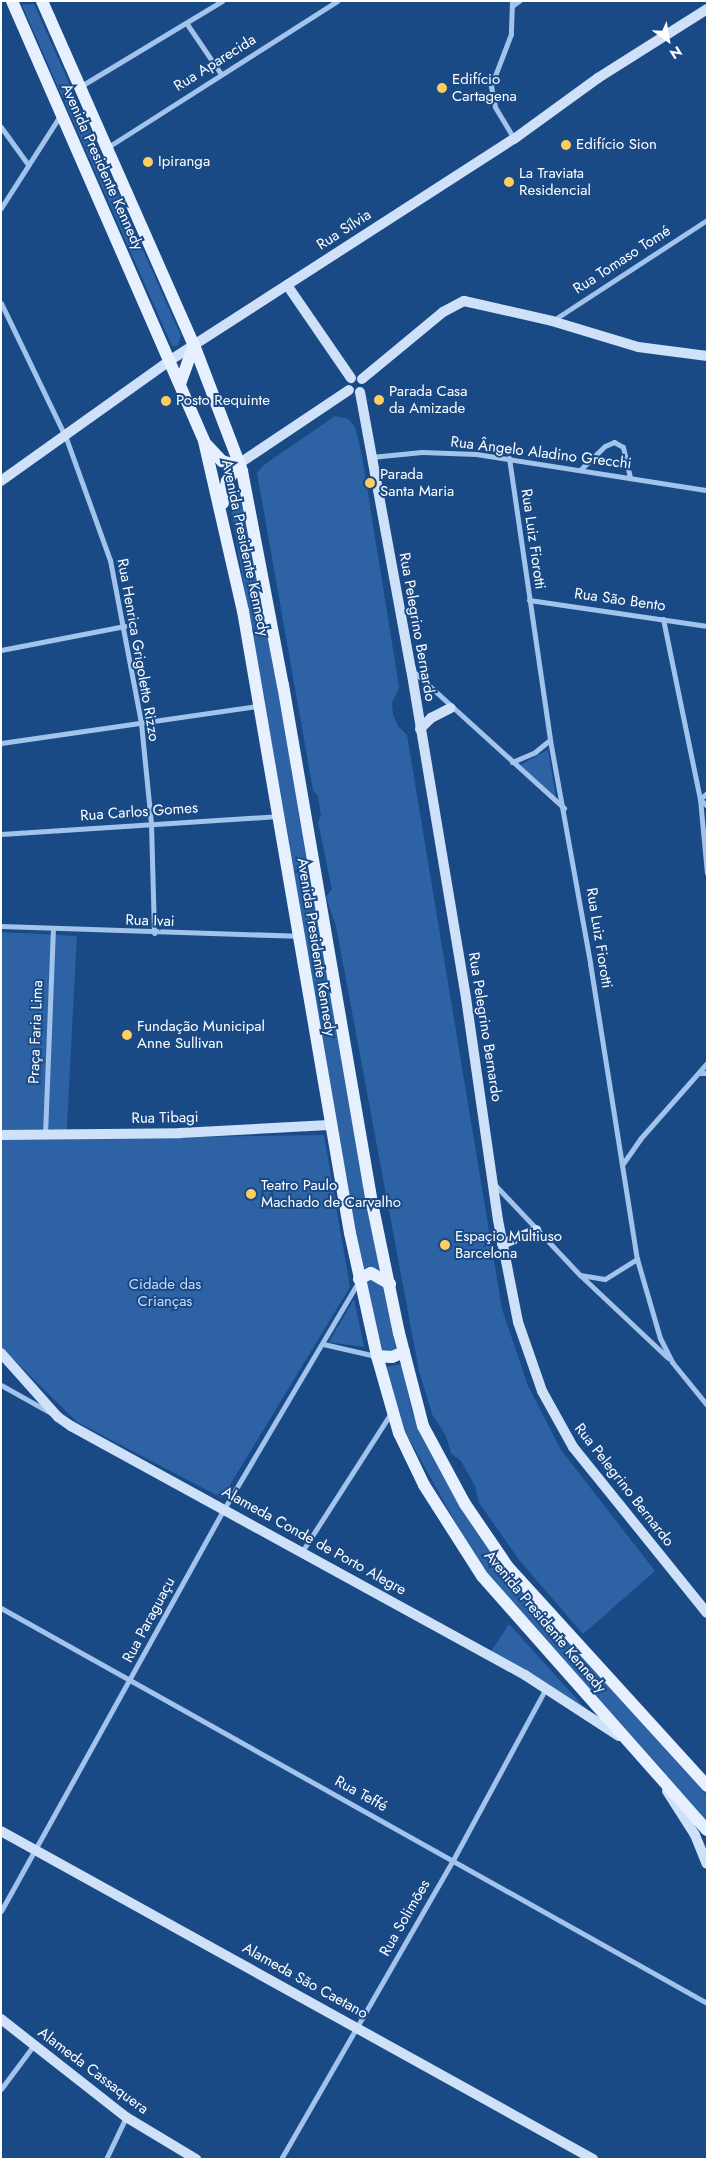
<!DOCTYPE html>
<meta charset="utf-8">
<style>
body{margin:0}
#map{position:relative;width:708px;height:2160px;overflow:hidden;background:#1a4a86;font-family:Jost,sans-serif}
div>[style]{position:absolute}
.green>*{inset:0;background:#2d63a4;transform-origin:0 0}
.street>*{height:5px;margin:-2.5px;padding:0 2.5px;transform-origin:2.5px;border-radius:2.5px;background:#a2c3ec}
.secondary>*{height:10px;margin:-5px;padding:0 5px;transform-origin:5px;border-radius:5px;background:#cee1f9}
.primary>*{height:12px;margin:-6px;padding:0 6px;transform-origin:6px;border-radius:6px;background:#e7f0ff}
.dots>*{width:14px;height:14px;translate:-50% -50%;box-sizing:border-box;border:2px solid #1a4a86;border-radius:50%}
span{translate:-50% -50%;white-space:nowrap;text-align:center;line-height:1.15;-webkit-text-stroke:4px #1a4a86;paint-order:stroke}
.street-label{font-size:15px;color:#fff}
.poi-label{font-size:15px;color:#fff}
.left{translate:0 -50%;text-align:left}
.park-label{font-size:15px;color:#c7def9}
.frame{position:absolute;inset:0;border:2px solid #fff;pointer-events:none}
.north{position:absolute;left:643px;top:15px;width:50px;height:50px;-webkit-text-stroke:4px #1a4a86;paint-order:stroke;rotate:148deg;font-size:14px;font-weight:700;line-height:20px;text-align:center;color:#fff}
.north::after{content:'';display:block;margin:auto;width:18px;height:22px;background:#fff;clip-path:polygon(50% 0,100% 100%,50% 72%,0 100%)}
</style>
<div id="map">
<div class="green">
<div style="clip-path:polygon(34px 4px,181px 336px,178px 346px,172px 346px,22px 5px)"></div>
<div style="clip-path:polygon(335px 416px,348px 419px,355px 427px,362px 456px,399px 687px,392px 703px,393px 715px,398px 726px,407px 735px,502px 1309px,528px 1386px,561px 1450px,655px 1571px,583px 1634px,520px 1561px,479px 1503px,475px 1486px,461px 1461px,451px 1453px,446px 1436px,432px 1414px,419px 1371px,336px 926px,326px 897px,332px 889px,318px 822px,321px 815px,318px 796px,313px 790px,257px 473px,264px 465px)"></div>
<div style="clip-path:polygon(231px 485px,240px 496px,261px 594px,398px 1361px,384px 1364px,370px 1308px,338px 1131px,228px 493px)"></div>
<div style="clip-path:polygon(548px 750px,556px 798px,520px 765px)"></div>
<div style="left:1px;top:932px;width:76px;height:200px;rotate:3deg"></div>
<div style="clip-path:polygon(324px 1135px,350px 1287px,222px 1498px,77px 1422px,1px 1347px,1px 1140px)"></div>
<div style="clip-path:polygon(354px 1299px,364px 1347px,328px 1342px,329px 1342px)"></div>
<div style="clip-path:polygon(402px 1364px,412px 1412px,446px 1480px,537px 1607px,707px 1795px,707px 1823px,485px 1576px,397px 1417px,385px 1367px)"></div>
<div style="clip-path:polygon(509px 1624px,584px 1707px,489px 1655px)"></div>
</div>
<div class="street">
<div style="left:512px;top:1px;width:33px;rotate:92deg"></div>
<div style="left:511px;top:34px;width:56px;rotate:111deg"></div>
<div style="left:491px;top:86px;width:21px;rotate:79deg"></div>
<div style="left:495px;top:107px;width:37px;rotate:59deg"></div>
<div style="left:512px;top:6px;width:9px;rotate:-36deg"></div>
<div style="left:187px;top:24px;width:60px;rotate:55.8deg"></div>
<div style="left:81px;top:86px;width:165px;rotate:-31.1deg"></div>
<div style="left:1px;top:127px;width:44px;rotate:54.2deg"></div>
<div style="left:108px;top:147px;width:272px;rotate:-32.5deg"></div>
<div style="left:1px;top:208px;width:112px;rotate:-57.4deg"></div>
<div style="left:1px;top:303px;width:150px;rotate:64.3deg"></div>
<div style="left:66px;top:438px;width:130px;rotate:70.2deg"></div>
<div style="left:110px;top:560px;width:166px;rotate:79.2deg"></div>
<div style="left:141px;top:723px;width:101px;rotate:84.3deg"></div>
<div style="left:151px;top:824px;width:109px;rotate:88.4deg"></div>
<div style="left:552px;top:321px;width:185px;rotate:-33.1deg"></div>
<div style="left:371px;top:457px;width:51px;rotate:-5.6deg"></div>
<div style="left:422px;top:452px;width:54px;rotate:2.1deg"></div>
<div style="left:476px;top:454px;width:234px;rotate:8.9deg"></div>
<div style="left:509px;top:458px;width:285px;rotate:81.7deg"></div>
<div style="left:550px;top:740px;width:227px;rotate:79.8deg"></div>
<div style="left:590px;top:963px;width:300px;rotate:81deg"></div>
<div style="left:637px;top:1259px;width:82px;rotate:73.8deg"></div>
<div style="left:660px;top:1338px;width:27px;rotate:63deg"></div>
<div style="left:672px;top:1362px;width:55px;rotate:50.9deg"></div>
<div style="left:581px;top:469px;width:33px;rotate:-44deg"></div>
<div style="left:605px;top:446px;width:10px;rotate:-24deg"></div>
<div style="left:614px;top:442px;width:10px;rotate:29deg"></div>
<div style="left:623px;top:447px;width:31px;rotate:77deg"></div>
<div style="left:529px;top:600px;width:180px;rotate:8.3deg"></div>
<div style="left:663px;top:619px;width:184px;rotate:78.4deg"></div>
<div style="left:700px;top:799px;width:74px;rotate:84.6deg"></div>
<div style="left:1px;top:650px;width:126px;rotate:-11deg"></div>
<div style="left:413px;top:671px;width:204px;rotate:42.2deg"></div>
<div style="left:1px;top:743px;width:261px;rotate:-8.2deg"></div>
<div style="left:512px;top:762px;width:25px;rotate:-23deg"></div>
<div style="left:535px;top:752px;width:19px;rotate:-39deg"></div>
<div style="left:707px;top:793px;width:9px;rotate:139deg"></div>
<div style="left:700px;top:799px;width:10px;rotate:45deg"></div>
<div style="left:1px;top:834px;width:277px;rotate:-3.7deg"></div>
<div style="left:1px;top:926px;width:296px;rotate:1.9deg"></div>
<div style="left:699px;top:1073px;width:8px"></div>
<div style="left:45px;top:1135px;width:205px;rotate:-87.8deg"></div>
<div style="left:622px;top:1165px;width:32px;rotate:-55deg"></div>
<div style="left:640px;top:1139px;width:101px;rotate:-48.6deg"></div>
<div style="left:496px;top:1186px;width:122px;rotate:46.7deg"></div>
<div style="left:580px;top:1275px;width:121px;rotate:43.3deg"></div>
<div style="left:580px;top:1275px;width:25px;rotate:9deg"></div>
<div style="left:605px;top:1279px;width:38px;rotate:-32deg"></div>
<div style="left:323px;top:1344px;width:54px;rotate:12.8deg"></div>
<div style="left:1px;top:1385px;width:57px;rotate:29.2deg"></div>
<div style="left:303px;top:1550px;width:163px;rotate:-57.3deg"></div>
<div style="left:1px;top:1608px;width:809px;rotate:29.23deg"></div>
<div style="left:1px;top:1911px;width:460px;rotate:-61deg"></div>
<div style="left:224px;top:1509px;width:264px;rotate:-59.4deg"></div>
<div style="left:1px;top:2089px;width:54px;rotate:-53.3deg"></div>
<div style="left:106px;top:2159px;width:47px;rotate:-64.5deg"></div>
<div style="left:281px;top:2159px;width:345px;rotate:-60.1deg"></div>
<div style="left:453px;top:1860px;width:196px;rotate:-61.6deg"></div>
</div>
<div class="secondary">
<div style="left:287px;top:285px;width:113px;rotate:55.5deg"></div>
<div style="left:362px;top:379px;width:105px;rotate:-39.6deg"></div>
<div style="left:443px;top:312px;width:24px;rotate:-28deg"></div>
<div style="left:464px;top:301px;width:90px;rotate:12.8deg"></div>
<div style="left:552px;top:321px;width:90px;rotate:16.8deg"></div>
<div style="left:638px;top:347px;width:70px;rotate:7.4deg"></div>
<div style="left:360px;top:392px;width:282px;rotate:79.6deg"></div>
<div style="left:411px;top:669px;width:334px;rotate:80.5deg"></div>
<div style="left:466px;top:998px;width:224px;rotate:81.8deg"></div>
<div style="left:498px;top:1220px;width:104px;rotate:78.9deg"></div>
<div style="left:518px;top:1322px;width:73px;rotate:70.8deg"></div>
<div style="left:542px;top:1391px;width:64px;rotate:61deg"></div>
<div style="left:573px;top:1447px;width:213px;rotate:51.1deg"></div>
<div style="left:240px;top:463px;width:131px;rotate:-33.8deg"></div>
<div style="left:1px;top:481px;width:206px;rotate:-35.5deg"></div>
<div style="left:169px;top:361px;width:410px;rotate:-32.8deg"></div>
<div style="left:514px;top:139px;width:104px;rotate:-36deg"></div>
<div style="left:598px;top:78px;width:129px;rotate:-32.3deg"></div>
<div style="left:420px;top:729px;width:16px;rotate:-45deg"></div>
<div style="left:431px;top:718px;width:22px;rotate:-27deg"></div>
<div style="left:1px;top:1135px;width:179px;rotate:-0.6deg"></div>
<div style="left:180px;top:1133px;width:149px;rotate:-3.1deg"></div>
<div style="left:502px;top:1244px;width:37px;rotate:-22deg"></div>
<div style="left:1px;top:1353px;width:86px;rotate:48.3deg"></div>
<div style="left:58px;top:1417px;width:16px;rotate:35deg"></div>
<div style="left:71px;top:1426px;width:518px;rotate:28.74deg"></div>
<div style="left:525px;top:1675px;width:112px;rotate:33deg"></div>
<div style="left:667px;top:1791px;width:52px;rotate:57.5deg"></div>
<div style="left:695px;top:1835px;width:31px;rotate:68deg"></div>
<div style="left:1px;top:1831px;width:677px;rotate:28.99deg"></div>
<div style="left:1px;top:2019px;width:159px;rotate:38.1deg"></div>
<div style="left:126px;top:2117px;width:82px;rotate:31deg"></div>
</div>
<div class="primary">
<div style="left:12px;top:1px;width:480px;rotate:66.4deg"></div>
<div style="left:204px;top:441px;width:174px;rotate:77.1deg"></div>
<div style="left:243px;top:611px;width:631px;rotate:80.24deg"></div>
<div style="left:350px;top:1233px;width:126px;rotate:77.6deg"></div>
<div style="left:377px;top:1356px;width:80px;rotate:74.1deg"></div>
<div style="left:399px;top:1433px;width:58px;rotate:64.3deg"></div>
<div style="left:424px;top:1485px;width:108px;rotate:57.5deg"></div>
<div style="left:482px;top:1576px;width:339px;rotate:48.5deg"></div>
<div style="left:42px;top:1px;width:376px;rotate:66.2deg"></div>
<div style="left:194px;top:345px;width:135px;rotate:69.1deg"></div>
<div style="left:242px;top:471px;width:218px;rotate:79.2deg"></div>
<div style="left:283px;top:685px;width:526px;rotate:80.25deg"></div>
<div style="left:372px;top:1203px;width:133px;rotate:78.3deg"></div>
<div style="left:399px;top:1333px;width:96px;rotate:75.5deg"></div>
<div style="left:423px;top:1426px;width:89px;rotate:61.7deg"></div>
<div style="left:465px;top:1504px;width:76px;rotate:55.7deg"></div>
<div style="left:508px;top:1567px;width:296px;rotate:47.7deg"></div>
<div style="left:180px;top:384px;width:41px;rotate:-70.3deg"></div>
<div style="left:207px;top:445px;width:22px;rotate:47deg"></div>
<div style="left:222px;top:461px;width:9px;rotate:18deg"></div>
<div style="left:231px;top:464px;width:9px;rotate:-6deg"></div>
<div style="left:223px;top:503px;width:22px;rotate:-80deg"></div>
<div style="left:227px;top:481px;width:22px;rotate:-54deg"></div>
<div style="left:359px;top:1279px;width:13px;rotate:-27deg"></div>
<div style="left:371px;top:1273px;width:22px;rotate:30deg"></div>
<div style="left:377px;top:1356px;width:15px;rotate:4deg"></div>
<div style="left:392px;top:1357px;width:13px;rotate:-23deg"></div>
</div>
<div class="dots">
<div style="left:442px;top:88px;background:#fecf5e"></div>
<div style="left:566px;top:145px;background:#fecf5e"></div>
<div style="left:148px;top:162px;background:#fecf5e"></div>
<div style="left:509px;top:182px;background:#fecf5e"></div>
<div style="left:379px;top:400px;background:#fecf5e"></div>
<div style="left:166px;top:401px;background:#fecf5e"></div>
<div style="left:370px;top:483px;background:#fecf5e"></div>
<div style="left:127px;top:1035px;background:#fecf5e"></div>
<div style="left:251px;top:1194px;background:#fecf5e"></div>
<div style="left:445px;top:1245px;background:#fecf5e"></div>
</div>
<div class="street-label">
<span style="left:215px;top:63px;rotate:-32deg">Rua Aparecida</span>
<span style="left:102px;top:167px;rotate:66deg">Avenida Presidente Kennedy</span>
<span style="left:344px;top:230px;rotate:-33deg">Rua Sílvia</span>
<span style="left:622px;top:260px;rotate:-33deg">Rua Tomaso Tomé</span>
<span style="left:541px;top:453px;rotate:7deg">Rua Ângelo Aladino Grecchi</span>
<span style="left:533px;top:539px;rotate:82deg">Rua Luiz Fiorotti</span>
<span style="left:245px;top:548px;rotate:78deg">Avenida Presidente Kennedy</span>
<span style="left:620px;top:600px;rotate:8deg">Rua São Bento</span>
<span style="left:417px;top:627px;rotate:80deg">Rua Pelegrino Bernardo</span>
<span style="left:138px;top:650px;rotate:80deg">Rua Henrica Grigoletto Rizzo</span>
<span style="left:139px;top:812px;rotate:-4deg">Rua Carlos Gomes</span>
<span style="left:150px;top:921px;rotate:2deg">Rua Ivai</span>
<span style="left:599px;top:938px;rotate:81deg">Rua Luiz Fiorotti</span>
<span style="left:316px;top:947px;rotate:81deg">Avenida Presidente Kennedy</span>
<span style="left:485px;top:1027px;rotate:81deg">Rua Pelegrino Bernardo</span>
<span style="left:36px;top:1032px;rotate:-88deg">Praça Faria Lima</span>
<span style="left:165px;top:1118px;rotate:-1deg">Rua Tibagi</span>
<span style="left:624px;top:1485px;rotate:52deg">Rua Pelegrino Bernardo</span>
<span style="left:314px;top:1541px;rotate:29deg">Alameda Conde de Porto Alegre</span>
<span style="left:149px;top:1620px;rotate:-62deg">Rua Paraguaçu</span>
<span style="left:545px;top:1622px;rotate:50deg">Avenida Presidente Kennedy</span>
<span style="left:361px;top:1794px;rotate:29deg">Rua Teffé</span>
<span style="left:405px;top:1918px;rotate:-60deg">Rua Solimões</span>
<span style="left:305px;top:1981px;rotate:29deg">Alameda São Caetano</span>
<span style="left:93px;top:2071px;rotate:37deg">Alameda Cassaquera</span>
</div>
<div class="poi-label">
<span class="left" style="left:452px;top:88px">Edifício<br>Cartagena</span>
<span class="left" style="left:576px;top:145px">Edifício Sion</span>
<span class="left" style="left:158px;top:162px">Ipiranga</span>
<span class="left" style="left:519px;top:182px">La Traviata<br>Residencial</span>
<span class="left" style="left:389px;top:400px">Parada Casa<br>da Amizade</span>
<span class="left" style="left:176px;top:401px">Posto Requinte</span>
<span class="left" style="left:380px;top:483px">Parada<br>Santa Maria</span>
<span class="left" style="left:137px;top:1035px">Fundação Municipal<br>Anne Sullivan</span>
<span class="left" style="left:261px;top:1194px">Teatro Paulo<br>Machado de Carvalho</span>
<span class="left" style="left:455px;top:1245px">Espaçio Multiuso<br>Barcelona</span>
</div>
<div class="park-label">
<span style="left:165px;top:1293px">Cidade das<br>Crianças</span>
</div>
<div class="frame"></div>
<div class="north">N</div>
</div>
